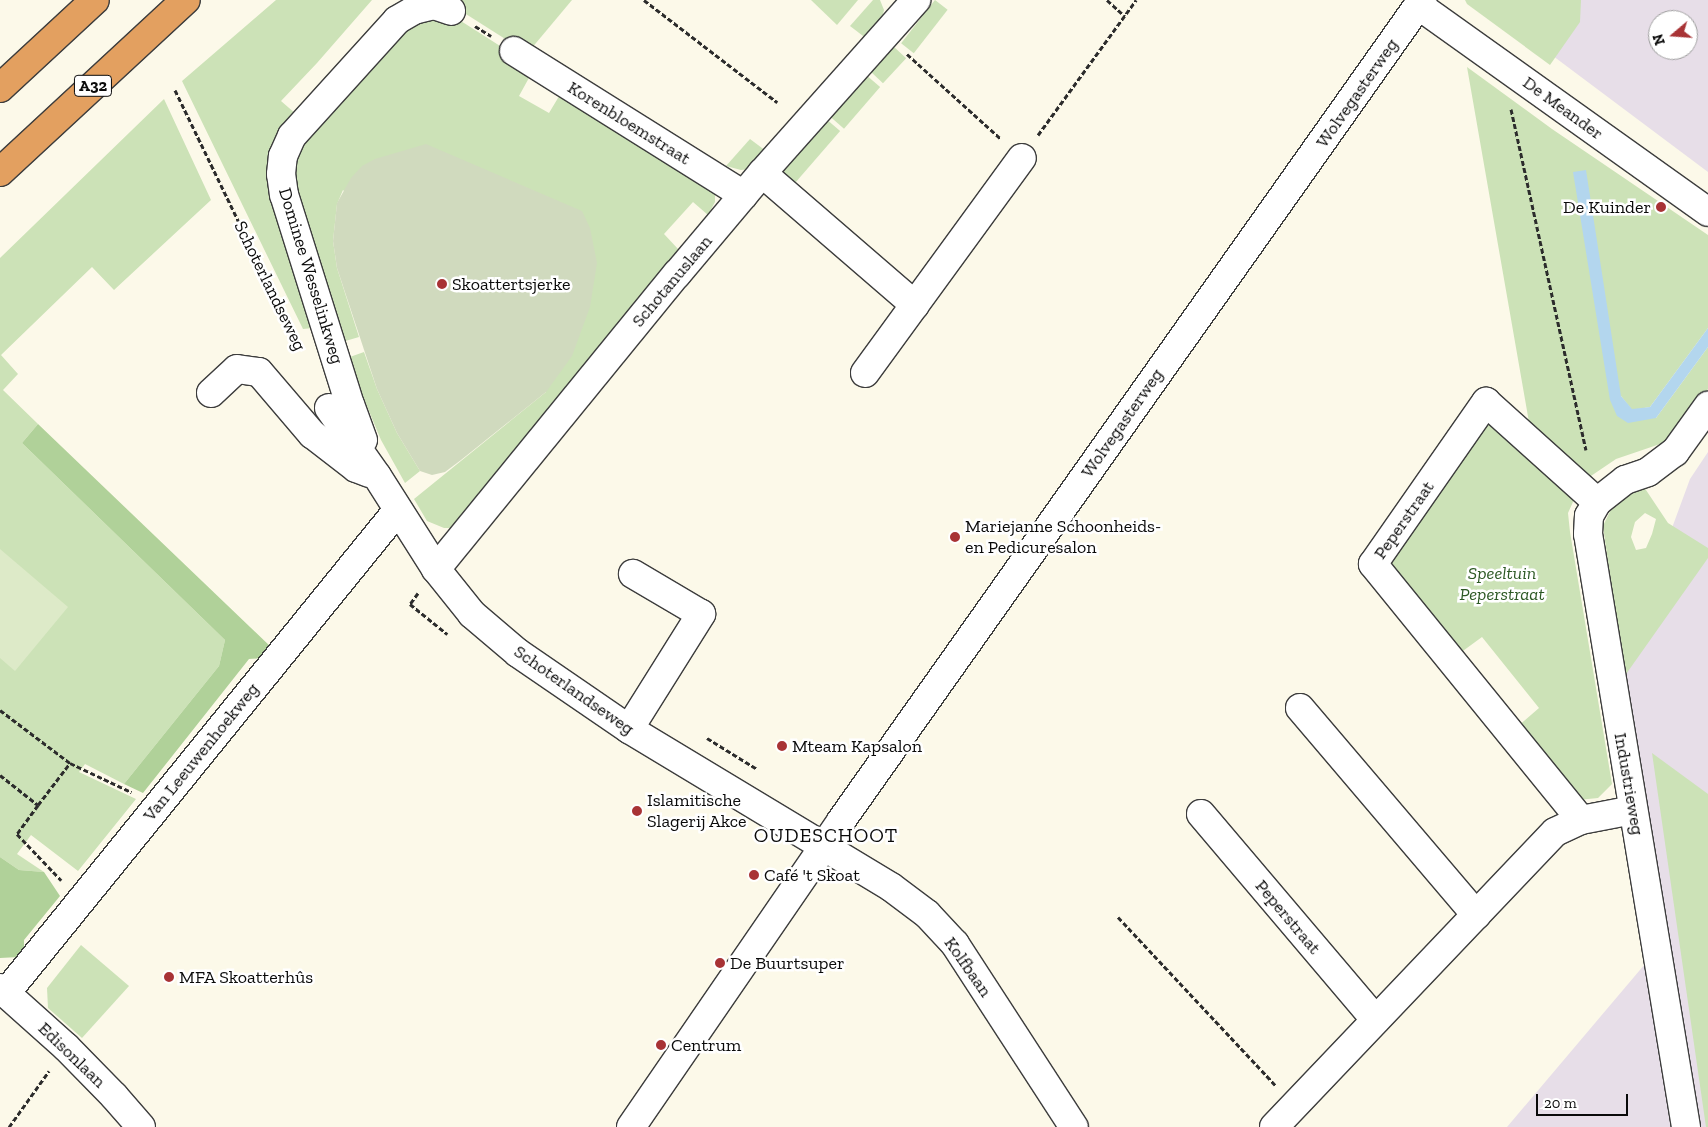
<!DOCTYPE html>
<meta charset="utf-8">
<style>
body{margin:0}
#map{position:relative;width:1708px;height:1127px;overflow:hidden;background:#fcf9e9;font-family:"Zilla Slab",serif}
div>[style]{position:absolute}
.industrial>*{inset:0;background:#e7dee8}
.green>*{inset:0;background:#cce2b7;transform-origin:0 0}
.forest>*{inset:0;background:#b0d199}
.cemetery>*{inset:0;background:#d0dabe}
.pitch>*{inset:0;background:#ddeac8}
.water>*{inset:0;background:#b3d6ee}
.path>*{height:3px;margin-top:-1.5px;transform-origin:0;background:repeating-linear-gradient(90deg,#2c2c2c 0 5px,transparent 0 7.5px)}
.roads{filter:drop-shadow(1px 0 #3d3d3d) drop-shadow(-1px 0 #3d3d3d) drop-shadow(0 1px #3d3d3d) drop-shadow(0 -1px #3d3d3d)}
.minor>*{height:28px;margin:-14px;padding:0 14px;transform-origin:14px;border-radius:14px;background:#fff}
.highway>*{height:28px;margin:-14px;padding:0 14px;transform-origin:14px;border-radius:14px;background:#e3a060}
.dots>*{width:14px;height:14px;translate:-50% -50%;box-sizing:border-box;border:2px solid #fff;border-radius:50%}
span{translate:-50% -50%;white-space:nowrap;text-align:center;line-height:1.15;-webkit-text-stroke:5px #fff;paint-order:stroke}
.shield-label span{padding:1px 4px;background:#fff;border:1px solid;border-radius:4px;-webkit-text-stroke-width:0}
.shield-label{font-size:16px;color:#0a0a0a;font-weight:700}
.street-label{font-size:18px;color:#0a0a0a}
.poi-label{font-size:18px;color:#0a0a0a}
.right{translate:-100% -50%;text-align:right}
.left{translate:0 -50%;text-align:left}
.park-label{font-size:18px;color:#2c5823;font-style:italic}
.quarter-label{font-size:20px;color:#0a0a0a;letter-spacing:1px}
.north{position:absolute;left:1648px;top:10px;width:50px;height:50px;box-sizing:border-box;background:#fff;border:1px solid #9d9d9d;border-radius:50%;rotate:252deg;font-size:14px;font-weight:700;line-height:20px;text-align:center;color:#0a0a0a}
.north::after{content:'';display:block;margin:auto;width:18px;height:22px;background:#a83335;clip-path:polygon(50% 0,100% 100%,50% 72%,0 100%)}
.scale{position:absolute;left:1536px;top:1094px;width:92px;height:22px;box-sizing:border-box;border:2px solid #0a0a0a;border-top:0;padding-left:6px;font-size:15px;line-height:18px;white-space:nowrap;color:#0a0a0a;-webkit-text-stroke:4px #fff;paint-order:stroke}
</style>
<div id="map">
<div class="industrial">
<div style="clip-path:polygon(evenodd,1567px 0,1708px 0,1708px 172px,1537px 44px,1567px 0,1658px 20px,1688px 20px,1688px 50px,1658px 50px,1658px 20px)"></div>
<div style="clip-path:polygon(1708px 452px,1708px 1127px,1507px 1127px,1656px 951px,1619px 672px,1690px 479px)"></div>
</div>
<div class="green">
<div style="clip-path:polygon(276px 0,372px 0,317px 63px,281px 101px,296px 114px,271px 154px,267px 175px,269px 194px,313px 328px,303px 329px,182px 81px)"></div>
<div style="clip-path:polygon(451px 0,572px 0,531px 49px,513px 44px,458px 9px)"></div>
<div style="clip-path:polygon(811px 0,858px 0,837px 25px)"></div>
<div style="clip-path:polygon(873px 0,880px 0,884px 10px,882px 19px,867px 39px,850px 26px)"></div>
<div style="left:935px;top:0;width:16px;height:55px;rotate:38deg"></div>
<div style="clip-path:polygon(1465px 0,1581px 0,1580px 22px,1550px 65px,1467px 4px)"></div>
<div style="clip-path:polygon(453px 16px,508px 51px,503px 60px,530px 76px,519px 96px,549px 113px,561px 93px,713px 188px,715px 194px,715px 202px,708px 215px,693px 202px,664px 234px,679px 250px,479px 493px,485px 498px,452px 528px,444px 528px,427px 521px,414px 499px,546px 392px,343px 190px,337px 204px,333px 241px,337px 268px,359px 337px,342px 342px,294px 187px,294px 160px,312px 132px,411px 25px,423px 17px)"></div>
<div style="left:893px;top:46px;width:18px;height:34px;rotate:43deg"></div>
<div style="clip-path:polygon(1467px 67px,1552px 129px,1708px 235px,1708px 328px,1650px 407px,1632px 410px,1621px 396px,1617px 416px,1656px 418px,1708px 347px,1708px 389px,1666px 442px,1616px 459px,1585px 480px,1530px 428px)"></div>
<div style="left:865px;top:74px;width:20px;height:55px;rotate:41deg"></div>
<div style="clip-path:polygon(164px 99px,211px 200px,114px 290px,92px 267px,1px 355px,18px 374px,3px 390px,38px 424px,22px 443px,225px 640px,219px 666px,124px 784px,85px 764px,79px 772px,136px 799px,78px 871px,31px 835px,17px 854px,44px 872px,19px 870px,0 857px,0 258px)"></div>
<div style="left:825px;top:118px;width:20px;height:71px;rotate:41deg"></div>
<div style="clip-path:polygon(750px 139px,766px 151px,749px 169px,741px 170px,726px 166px)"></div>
<div style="clip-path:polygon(364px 352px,377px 389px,397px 433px,420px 471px,405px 483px,381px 440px,347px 358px)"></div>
<div style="clip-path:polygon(1490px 413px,1577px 493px,1568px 513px,1570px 532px,1612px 784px,1598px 798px,1578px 800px,1517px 727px,1539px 708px,1482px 637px,1456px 656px,1384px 567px)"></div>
<div style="clip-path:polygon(evenodd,1644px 487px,1668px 523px,1708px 548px,1708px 558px,1624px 677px,1603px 526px,1614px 503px,1644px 487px,1645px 513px,1656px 519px,1652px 534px,1646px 548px,1636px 550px,1631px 537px,1635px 522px,1645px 513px)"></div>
<div style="clip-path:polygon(1652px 753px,1708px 794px,1708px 1127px,1706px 1127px)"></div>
<div style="clip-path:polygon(81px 945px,129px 986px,82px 1038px,48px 1008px,47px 988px)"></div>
</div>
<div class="forest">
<div style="clip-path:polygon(38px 424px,272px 648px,263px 658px,249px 659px,143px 793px,124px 784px,219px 666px,225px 640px,22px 443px)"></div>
<div style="clip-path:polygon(0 857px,19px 870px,44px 872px,60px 896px,24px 940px,24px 952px,19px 957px,0 958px)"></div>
</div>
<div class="cemetery">
<div style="clip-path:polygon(426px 144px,582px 211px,590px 228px,597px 263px,590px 307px,572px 356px,546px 392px,461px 460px,445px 472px,432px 475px,420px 471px,397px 433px,377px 389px,337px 268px,333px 241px,337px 203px,351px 178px,362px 166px,375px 159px)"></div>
</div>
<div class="pitch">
<div style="clip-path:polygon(0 549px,68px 607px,15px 671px,0 658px)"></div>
</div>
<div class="water">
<div style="clip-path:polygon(1586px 170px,1621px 396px,1632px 409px,1650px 407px,1708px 328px,1708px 347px,1656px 418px,1628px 423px,1617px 416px,1610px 400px,1573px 172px)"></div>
</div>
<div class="path">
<div style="left:644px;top:0;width:168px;rotate:37.5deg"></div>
<div style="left:1107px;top:0;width:24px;rotate:42deg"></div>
<div style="left:475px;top:26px;width:19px;rotate:32deg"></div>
<div style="left:907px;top:54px;width:127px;rotate:42.1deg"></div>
<div style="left:175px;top:90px;width:280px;rotate:64.2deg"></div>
<div style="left:1511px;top:109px;width:349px;rotate:77.6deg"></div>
<div style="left:1038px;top:135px;width:167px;rotate:-54deg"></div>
<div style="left:418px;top:593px;width:14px;rotate:126deg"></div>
<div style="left:410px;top:604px;width:48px;rotate:39deg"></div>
<div style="left:0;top:710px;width:88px;rotate:37.1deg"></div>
<div style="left:70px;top:763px;width:68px;rotate:25.4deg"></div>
<div style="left:707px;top:738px;width:59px;rotate:31.8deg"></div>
<div style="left:0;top:775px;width:48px;rotate:38.3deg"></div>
<div style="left:38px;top:805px;width:36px;rotate:126deg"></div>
<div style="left:17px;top:834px;width:64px;rotate:46.3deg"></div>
<div style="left:38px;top:805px;width:53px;rotate:-52.7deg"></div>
<div style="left:1118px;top:917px;width:230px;rotate:46.9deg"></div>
<div style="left:9px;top:1127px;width:69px;rotate:-54.5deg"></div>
</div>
<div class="roads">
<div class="minor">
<div style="left:1418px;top:5px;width:356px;rotate:35.5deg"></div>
<div style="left:514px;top:51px;width:271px;rotate:32.1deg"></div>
<div style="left:762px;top:173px;width:202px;rotate:40.8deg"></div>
<div style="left:865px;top:373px;width:266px;rotate:-53.9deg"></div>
<div style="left:211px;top:393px;width:35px;rotate:-43deg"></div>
<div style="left:237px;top:369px;width:22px;rotate:8deg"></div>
<div style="left:259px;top:372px;width:82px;rotate:49.5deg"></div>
<div style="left:312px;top:434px;width:56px;rotate:37.7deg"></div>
<div style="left:356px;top:468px;width:14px;rotate:21deg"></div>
<div style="left:329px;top:408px;width:83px;rotate:54.8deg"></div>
<div style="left:377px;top:476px;width:110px;rotate:57.6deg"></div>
<div style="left:436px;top:569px;width:58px;rotate:51.3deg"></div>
<div style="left:472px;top:614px;width:60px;rotate:40.3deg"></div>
<div style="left:518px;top:653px;width:135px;rotate:34.4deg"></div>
<div style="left:629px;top:729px;width:306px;rotate:31.1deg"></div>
<div style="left:891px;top:887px;width:45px;rotate:36.9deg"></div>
<div style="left:927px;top:914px;width:41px;rotate:47deg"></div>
<div style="left:955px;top:944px;width:218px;rotate:57deg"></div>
<div style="left:363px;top:440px;width:37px;rotate:-110deg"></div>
<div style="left:350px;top:405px;width:220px;rotate:-107.4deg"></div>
<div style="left:284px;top:195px;width:21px;rotate:-98deg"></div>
<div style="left:281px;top:174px;width:18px;rotate:-84deg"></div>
<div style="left:283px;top:156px;width:22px;rotate:-66deg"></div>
<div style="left:292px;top:136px;width:156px;rotate:-47.8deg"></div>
<div style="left:397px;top:20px;width:20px;rotate:-30deg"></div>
<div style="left:414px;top:10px;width:21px;rotate:-14deg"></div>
<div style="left:434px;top:5px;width:18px;rotate:19deg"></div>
<div style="left:436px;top:569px;width:381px;rotate:-50.8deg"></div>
<div style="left:677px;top:274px;width:132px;rotate:-49.9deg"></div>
<div style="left:762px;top:173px;width:232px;rotate:-48.3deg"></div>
<div style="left:1300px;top:708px;width:272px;rotate:49.6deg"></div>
<div style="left:629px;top:729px;width:136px;rotate:-57.9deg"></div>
<div style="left:701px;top:614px;width:79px;rotate:-149.5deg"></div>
<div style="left:1201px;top:814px;width:270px;rotate:49.7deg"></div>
<div style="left:1581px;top:820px;width:330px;rotate:-129.1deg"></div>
<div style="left:1373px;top:564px;width:198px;rotate:-55.1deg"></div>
<div style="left:1486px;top:402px;width:149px;rotate:42deg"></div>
<div style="left:0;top:988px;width:89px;rotate:41.8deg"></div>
<div style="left:66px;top:1047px;width:69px;rotate:45.6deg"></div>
<div style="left:114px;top:1096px;width:41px;rotate:48.9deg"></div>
<div style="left:6px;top:993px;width:621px;rotate:-50.95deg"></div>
<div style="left:631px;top:1127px;width:371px;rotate:-55.5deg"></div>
<div style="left:841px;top:821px;width:1006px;rotate:-54.71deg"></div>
<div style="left:1274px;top:1127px;width:407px;rotate:-46.4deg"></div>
<div style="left:1555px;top:832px;width:29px;rotate:-25deg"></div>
<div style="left:1581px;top:820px;width:53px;rotate:-10.9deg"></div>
<div style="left:1686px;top:1127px;width:601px;rotate:-99.38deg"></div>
<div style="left:1588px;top:534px;width:18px;rotate:-87deg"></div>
<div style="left:1589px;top:516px;width:16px;rotate:-60deg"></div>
<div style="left:1597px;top:502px;width:36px;rotate:-38deg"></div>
<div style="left:1625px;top:480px;width:24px;rotate:-19deg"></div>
<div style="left:1648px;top:472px;width:34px;rotate:-37deg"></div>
<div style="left:1675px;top:452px;width:57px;rotate:-54.3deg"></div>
</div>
<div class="highway">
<div style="left:0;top:88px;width:129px;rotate:-42.8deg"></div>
<div style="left:0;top:172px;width:253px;rotate:-42.8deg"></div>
</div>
</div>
<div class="dots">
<div style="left:1661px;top:207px;background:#a83335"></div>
<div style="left:442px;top:284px;background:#a83335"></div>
<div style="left:955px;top:537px;background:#a83335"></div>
<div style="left:782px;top:746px;background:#a83335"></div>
<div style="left:637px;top:811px;background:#a83335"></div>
<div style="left:754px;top:875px;background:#a83335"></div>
<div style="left:720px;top:963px;background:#a83335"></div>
<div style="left:169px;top:977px;background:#a83335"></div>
<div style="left:661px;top:1045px;background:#a83335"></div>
</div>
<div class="shield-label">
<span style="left:93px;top:86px">A32</span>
</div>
<div class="street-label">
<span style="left:1357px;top:93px;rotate:-55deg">Wolvegasterweg</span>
<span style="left:1563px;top:108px;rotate:36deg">De Meander</span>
<span style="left:629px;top:123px;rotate:32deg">Korenbloemstraat</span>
<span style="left:311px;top:276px;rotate:73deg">Dominee Wesselinkweg</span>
<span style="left:672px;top:281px;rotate:-50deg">Schotanuslaan</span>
<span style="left:270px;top:286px;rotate:64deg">Schoterlandseweg</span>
<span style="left:1122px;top:423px;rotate:-55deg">Wolvegasterweg</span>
<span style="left:1404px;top:520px;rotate:-55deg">Peperstraat</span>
<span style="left:574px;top:690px;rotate:35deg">Schoterlandseweg</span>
<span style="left:201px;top:752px;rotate:-51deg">Van Leeuwenhoekweg</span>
<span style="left:1629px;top:784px;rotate:80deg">Industrieweg</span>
<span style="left:1288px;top:917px;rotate:50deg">Peperstraat</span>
<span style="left:968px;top:967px;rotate:55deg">Kolfbaan</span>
<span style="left:72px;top:1055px;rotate:44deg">Edisonlaan</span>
</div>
<div class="poi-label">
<span class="right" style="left:1651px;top:207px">De Kuinder</span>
<span class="left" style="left:452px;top:284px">Skoattertsjerke</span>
<span class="left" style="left:965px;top:537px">Mariejanne Schoonheids-<br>en Pedicuresalon</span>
<span class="left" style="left:792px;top:746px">Mteam Kapsalon</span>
<span class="left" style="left:647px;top:811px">Islamitische<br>Slagerij Akce</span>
<span class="left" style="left:764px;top:875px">Café 't Skoat</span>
<span class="left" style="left:730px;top:963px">De Buurtsuper</span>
<span class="left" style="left:179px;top:977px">MFA Skoatterhûs</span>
<span class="left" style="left:671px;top:1045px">Centrum</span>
</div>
<div class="park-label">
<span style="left:1502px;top:584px">Speeltuin<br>Peperstraat</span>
</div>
<div class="quarter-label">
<span style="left:826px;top:835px">OUDESCHOOT</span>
</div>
<div class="north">N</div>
<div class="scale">20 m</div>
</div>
